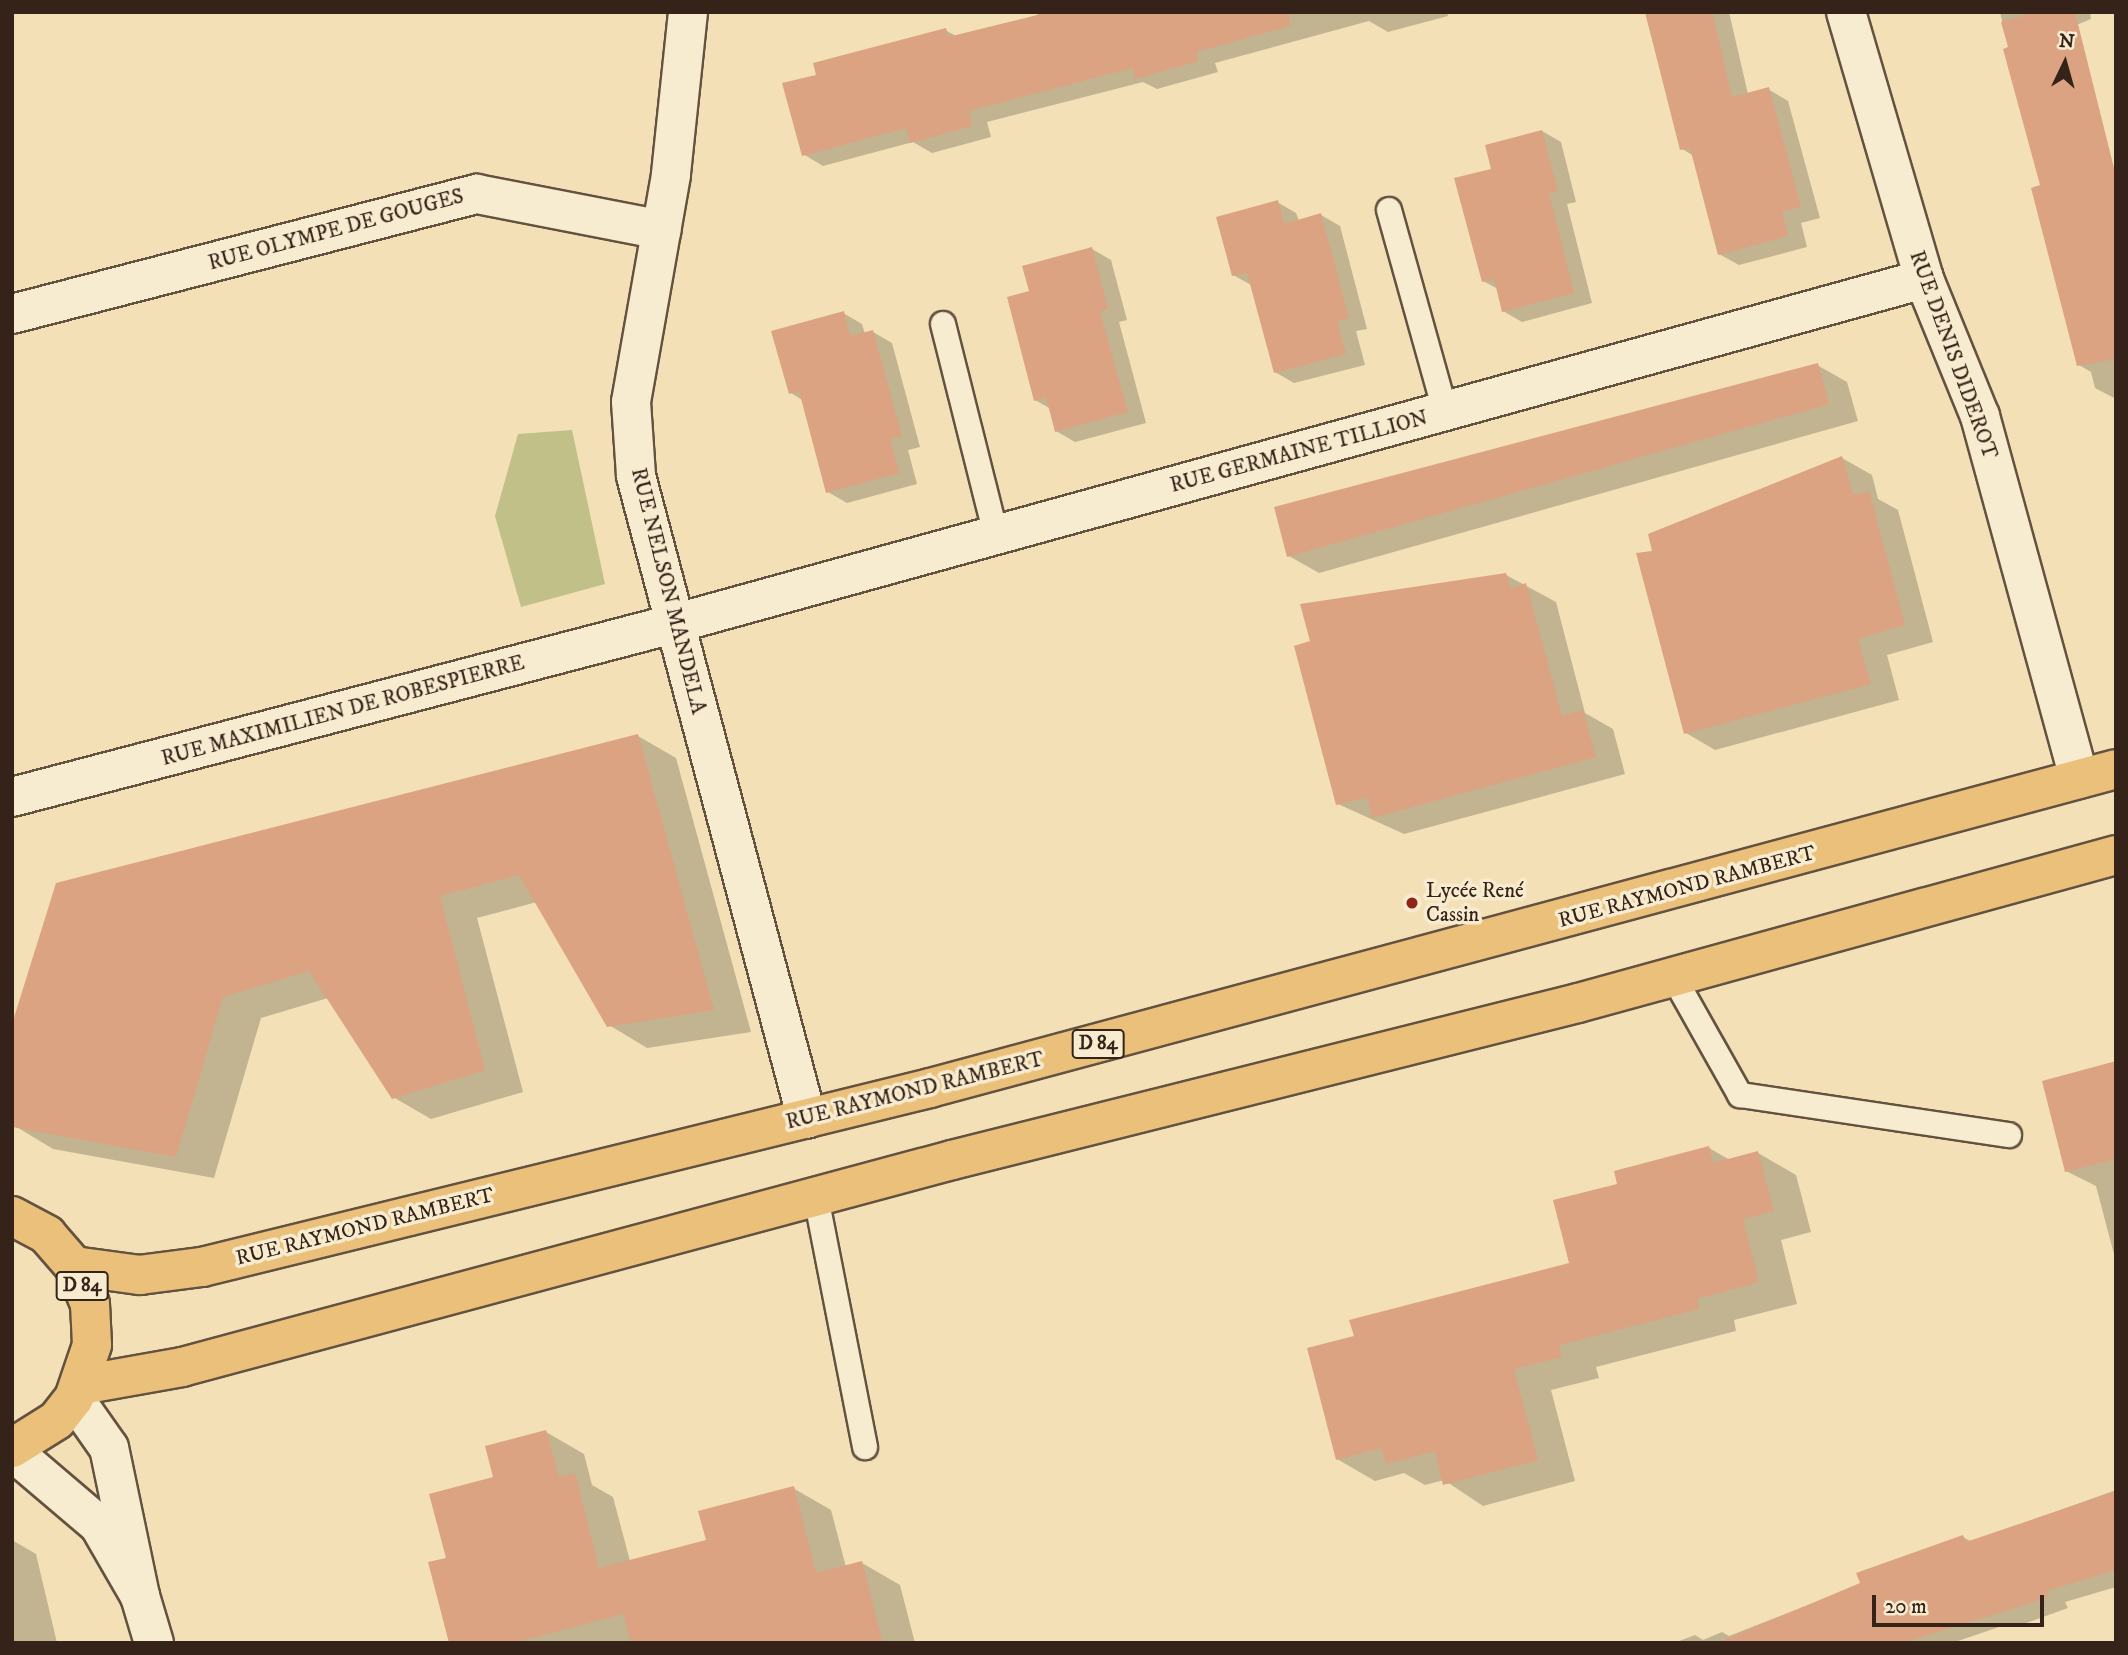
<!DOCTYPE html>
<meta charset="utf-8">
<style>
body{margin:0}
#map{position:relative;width:2128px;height:1655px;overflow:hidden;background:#f3e0b6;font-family:"IM FELL DW Pica",serif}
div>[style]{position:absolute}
.green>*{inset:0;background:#c2c089}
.shadow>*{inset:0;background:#0003}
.building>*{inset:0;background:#dba381}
.roads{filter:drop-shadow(2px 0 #645240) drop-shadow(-2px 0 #645240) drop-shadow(0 2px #645240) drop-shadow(0 -2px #645240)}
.lane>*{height:24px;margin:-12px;padding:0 12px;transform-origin:12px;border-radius:12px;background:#f7ebd0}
.street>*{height:38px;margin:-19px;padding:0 19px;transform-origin:19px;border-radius:19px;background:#f7ebd0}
.primary>*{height:38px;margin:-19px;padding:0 19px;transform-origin:19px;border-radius:19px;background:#eac07b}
.dots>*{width:19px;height:19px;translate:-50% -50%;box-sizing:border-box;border:4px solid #f7ebd0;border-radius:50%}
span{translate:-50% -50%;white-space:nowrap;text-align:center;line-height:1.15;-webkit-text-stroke:7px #f7ebd0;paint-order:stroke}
.shield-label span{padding:2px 5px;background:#f7ebd0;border:2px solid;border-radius:5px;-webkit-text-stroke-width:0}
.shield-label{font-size:19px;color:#352218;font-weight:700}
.street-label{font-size:21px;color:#352218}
.poi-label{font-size:21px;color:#352218}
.left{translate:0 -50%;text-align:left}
.frame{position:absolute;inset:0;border:14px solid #352218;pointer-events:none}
.north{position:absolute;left:2030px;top:28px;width:70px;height:70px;-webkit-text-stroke:5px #f7ebd0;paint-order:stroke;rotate:5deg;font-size:19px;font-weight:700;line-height:28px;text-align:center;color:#352218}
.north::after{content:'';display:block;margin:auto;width:24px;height:32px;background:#352218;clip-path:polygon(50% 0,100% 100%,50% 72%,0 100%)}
.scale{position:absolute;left:1872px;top:1595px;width:172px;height:32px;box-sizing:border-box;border:4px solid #352218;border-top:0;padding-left:9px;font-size:21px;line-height:24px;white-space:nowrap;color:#352218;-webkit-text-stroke:5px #f7ebd0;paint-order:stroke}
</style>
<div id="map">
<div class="green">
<div style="clip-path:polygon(572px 430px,605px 584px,521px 607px,495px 516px,518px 434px)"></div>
</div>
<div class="shadow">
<div style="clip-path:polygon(1037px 12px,1447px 12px,1448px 16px,1388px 32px,1369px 21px,1215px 63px,1218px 72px,1157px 89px,1143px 82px,987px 122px,991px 137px,932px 153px,913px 142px,823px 166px,803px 154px,818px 76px,945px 30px,958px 37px,1038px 17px)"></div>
<div style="clip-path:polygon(1645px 12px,1729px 12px,1748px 94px,1768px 89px,1788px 101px,1820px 218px,1801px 223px,1807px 247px,1739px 265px,1719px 254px,1694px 156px,1682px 149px)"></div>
<div style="clip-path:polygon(2000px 12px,2090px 12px,2091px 19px,2074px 26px,2116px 179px,2116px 399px,2095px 388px,2091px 372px,2079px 365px,2042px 186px)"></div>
<div style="clip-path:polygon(1542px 131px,1561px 142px,1576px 202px,1567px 204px,1592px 303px,1522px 322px,1503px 311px,1498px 289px,1483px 281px)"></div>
<div style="clip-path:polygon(1277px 202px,1296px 213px,1299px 221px,1321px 215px,1340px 226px,1367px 329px,1356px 331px,1365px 365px,1294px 383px,1275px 372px,1253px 286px,1233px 275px)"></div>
<div style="clip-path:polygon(1092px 249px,1111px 260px,1127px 320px,1119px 322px,1146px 423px,1075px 442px,1056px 431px,1051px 409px,1035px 400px,1031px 292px)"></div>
<div style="clip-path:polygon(843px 313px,862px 324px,865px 334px,873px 332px,892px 343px,920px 447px,908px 450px,917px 484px,847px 503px,828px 492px,804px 401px,791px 393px)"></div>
<div style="clip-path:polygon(1817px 365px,1847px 382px,1858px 421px,1319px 573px,1289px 556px)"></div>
<div style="clip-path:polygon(1842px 458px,1872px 475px,1878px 499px,1898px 510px,1933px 642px,1887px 655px,1899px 700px,1715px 750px,1686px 733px,1654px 552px)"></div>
<div style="clip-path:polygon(1506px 575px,1556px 602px,1585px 713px,1613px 729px,1625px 774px,1404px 834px,1338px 804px)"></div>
<div style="clip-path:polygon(638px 736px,676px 758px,751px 1032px,647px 1048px,609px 1025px,537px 902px,477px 918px,523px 1092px,431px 1119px,393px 1097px,328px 998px,261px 1018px,214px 1178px,53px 1149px,15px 1126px)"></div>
<div style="clip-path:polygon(2116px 1063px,2116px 1262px,2096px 1186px,2066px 1171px)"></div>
<div style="clip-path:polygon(1709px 1148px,1730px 1160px,1758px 1153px,1796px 1175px,1811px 1232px,1781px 1240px,1797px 1304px,1734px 1320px,1736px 1331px,1596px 1367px,1599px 1378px,1551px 1390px,1575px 1481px,1483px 1506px,1444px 1480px,1425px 1485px,1404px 1473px,1375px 1481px,1337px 1459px,1356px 1337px,1571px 1264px,1619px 1185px)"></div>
<div style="clip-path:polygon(546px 1432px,584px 1454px,592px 1485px,613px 1497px,630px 1561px,708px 1541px,793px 1488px,831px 1510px,846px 1567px,862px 1563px,900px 1585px,915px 1643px,451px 1643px,448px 1559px,495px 1478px)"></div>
<div style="clip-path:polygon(2116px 1490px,2116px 1587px,2065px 1602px,2068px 1608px,2015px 1627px,2008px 1624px,1952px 1643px,1674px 1643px,1695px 1635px,1703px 1640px,1722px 1632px,1729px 1636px,1862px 1584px,1963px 1537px,1972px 1542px)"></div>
<div style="clip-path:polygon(12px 1540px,36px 1554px,57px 1643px,12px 1643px)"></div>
</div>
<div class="building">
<div style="clip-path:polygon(1049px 12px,1288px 12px,1290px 26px,1196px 52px,1199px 61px,1135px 79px,1133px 68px,968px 111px,972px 126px,910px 143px,906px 128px,802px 156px,782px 83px,816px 75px,813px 63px,946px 28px,948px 37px)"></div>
<div style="clip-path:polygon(1645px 12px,1712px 12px,1732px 97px,1769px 87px,1801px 207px,1782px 212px,1788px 236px,1718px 255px,1690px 148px,1680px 150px)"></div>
<div style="clip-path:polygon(2037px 12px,2075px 12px,2116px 176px,2116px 359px,2077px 366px,2031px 188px,2040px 185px,2003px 49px,2008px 47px,2001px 22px)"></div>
<div style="clip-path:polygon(1542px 130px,1558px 192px,1549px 193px,1574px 293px,1502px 312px,1494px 279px,1482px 282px,1454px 178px,1491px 169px,1485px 145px)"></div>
<div style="clip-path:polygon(1278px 200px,1284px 224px,1321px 213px,1349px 318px,1337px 321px,1346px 354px,1274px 373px,1247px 273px,1232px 276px,1216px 217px)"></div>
<div style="clip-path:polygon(1092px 247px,1108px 309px,1100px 312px,1128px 412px,1055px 432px,1046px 397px,1034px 401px,1007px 297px,1029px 291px,1022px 266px)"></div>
<div style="clip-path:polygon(844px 311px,850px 336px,873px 330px,902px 436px,890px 439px,899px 473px,826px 493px,799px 391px,789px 394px,771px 331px)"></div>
<div style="clip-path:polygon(1818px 363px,1829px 404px,1287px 557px,1274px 507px)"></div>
<div style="clip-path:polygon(1842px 456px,1853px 495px,1869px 491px,1905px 625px,1858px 639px,1871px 684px,1684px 734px,1636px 553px,1652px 551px,1648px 534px)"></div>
<div style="clip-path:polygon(1506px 573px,1511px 589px,1526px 583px,1562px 716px,1583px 710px,1596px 757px,1372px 818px,1367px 797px,1336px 805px,1294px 646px,1310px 641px,1300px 604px)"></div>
<div style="clip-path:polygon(638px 734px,714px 1010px,607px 1027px,519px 875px,440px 896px,485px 1070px,392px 1099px,309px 971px,223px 997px,176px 1157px,12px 1127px,12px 1024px,56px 883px)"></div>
<div style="clip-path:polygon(2116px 1061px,2116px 1159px,2065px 1172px,2042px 1081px)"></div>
<div style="clip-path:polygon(1709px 1146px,1713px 1163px,1758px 1151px,1774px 1211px,1743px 1219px,1759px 1282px,1697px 1299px,1699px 1309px,1559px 1345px,1562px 1357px,1514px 1369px,1538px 1460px,1443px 1485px,1435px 1451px,1386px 1464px,1381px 1448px,1336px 1460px,1307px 1348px,1354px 1336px,1349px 1320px,1569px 1263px,1553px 1200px,1617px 1184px,1614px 1171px)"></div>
<div style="clip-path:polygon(546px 1430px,559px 1477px,575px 1473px,599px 1568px,706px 1540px,698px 1511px,794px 1486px,816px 1573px,862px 1561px,883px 1643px,631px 1643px,623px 1614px,513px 1643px,449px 1643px,428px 1562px,446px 1558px,429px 1494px,493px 1477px,485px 1446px)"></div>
<div style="clip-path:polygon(2116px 1491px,2116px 1570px,2046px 1591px,2049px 1597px,1903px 1643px,1717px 1643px,1860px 1583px,1856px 1573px,1963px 1535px,1966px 1542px)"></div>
</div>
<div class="roads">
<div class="lane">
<div style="left:1389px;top:210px;width:209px;rotate:74.4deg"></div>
<div style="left:943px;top:324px;width:218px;rotate:75.9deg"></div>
<div style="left:1673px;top:976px;width:137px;rotate:60.6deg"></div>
<div style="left:1740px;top:1095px;width:272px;rotate:8.5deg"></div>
<div style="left:816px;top:1197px;width:255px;rotate:78.9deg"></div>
</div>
<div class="street">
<div style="left:688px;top:12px;width:164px;rotate:96deg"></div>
<div style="left:671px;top:175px;width:230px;rotate:100deg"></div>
<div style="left:631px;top:402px;width:74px;rotate:86.1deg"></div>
<div style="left:636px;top:476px;width:665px;rotate:75.11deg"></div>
<div style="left:1846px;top:12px;width:278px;rotate:73.7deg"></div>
<div style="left:1924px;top:279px;width:148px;rotate:67.8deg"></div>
<div style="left:1980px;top:416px;width:376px;rotate:74.7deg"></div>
<div style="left:12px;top:314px;width:480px;rotate:-14.5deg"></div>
<div style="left:477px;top:194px;width:188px;rotate:11deg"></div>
<div style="left:12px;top:797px;width:683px;rotate:-14.67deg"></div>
<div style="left:673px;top:624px;width:1298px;rotate:-15.42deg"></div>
<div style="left:12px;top:1451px;width:114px;rotate:40.4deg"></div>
<div style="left:99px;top:1525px;width:82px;rotate:60deg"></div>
<div style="left:140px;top:1596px;width:151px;rotate:-101.8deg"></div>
<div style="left:109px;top:1448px;width:61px;rotate:-125deg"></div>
<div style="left:140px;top:1596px;width:49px;rotate:73.4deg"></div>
</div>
<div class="primary">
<div style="left:12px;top:1216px;width:40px;rotate:28deg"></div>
<div style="left:47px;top:1235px;width:41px;rotate:48.9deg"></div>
<div style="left:74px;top:1266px;width:41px;rotate:67.2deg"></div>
<div style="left:90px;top:1304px;width:41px;rotate:87.2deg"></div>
<div style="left:92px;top:1345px;width:56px;rotate:108.8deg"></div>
<div style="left:74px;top:1398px;width:28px;rotate:128deg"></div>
<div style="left:57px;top:1420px;width:53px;rotate:148.1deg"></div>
<div style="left:74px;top:1266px;width:67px;rotate:7.8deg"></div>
<div style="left:140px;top:1275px;width:63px;rotate:-7.4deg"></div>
<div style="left:202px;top:1267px;width:750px;rotate:-13.81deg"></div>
<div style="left:930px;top:1088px;width:1228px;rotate:-15.05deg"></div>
<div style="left:81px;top:1385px;width:103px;rotate:-10.1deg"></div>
<div style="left:182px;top:1367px;width:797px;rotate:-15.05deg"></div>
<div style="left:952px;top:1160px;width:645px;rotate:-14.08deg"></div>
<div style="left:1578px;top:1003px;width:558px;rotate:-15.38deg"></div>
</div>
</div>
<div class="dots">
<div style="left:1412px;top:903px;background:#8f2418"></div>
</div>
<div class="shield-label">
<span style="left:1098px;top:1044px">D 84</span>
<span style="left:82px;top:1286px">D 84</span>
</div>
<div class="street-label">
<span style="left:336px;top:230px;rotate:-15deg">RUE OLYMPE DE GOUGES</span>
<span style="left:1953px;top:355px;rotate:70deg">RUE DENIS DIDEROT</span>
<span style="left:1299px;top:452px;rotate:-15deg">RUE GERMAINE TILLION</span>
<span style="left:668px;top:591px;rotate:76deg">RUE NELSON MANDELA</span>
<span style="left:343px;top:711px;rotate:-15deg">RUE MAXIMILIEN DE ROBESPIERRE</span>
<span style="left:1687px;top:887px;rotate:-15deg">RUE RAYMOND RAMBERT</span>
<span style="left:915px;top:1091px;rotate:-14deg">RUE RAYMOND RAMBERT</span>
<span style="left:365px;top:1227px;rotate:-14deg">RUE RAYMOND RAMBERT</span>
</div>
<div class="poi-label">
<span class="left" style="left:1426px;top:903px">Lycée René<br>Cassin</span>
</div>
<div class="frame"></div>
<div class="north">N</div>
<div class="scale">20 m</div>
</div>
